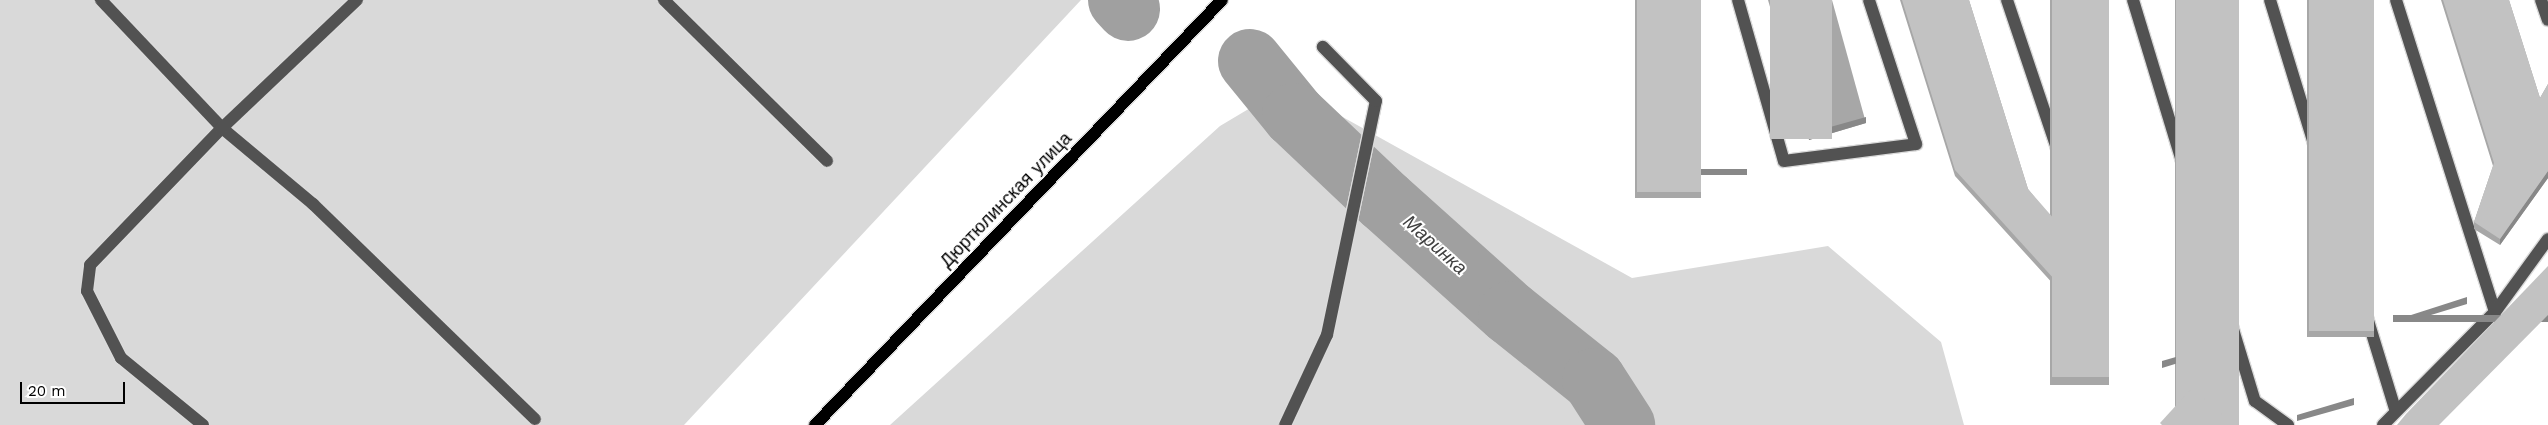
<!DOCTYPE html>
<meta charset="utf-8">
<style>
body{margin:0}
#map{position:relative;width:2548px;height:425px;overflow:hidden;background:#fff;font-family:"Work Sans",sans-serif}
div>[style]{position:absolute}
.green>*{inset:0;background:#d9d9d9}
.river>*{height:64px;margin:-32px;padding:0 32px;transform-origin:32px;border-radius:32px;background:#a0a0a0}
.roads{filter:drop-shadow(1px 0 #dbdbdb) drop-shadow(-1px 0 #dbdbdb) drop-shadow(0 1px #dbdbdb) drop-shadow(0 -1px #dbdbdb)}
.minor>*{height:12px;margin:-6px;padding:0 6px;transform-origin:6px;border-radius:6px;background:#525252}
.major>*{height:12px;margin:-6px;padding:0 6px;transform-origin:6px;border-radius:6px;background:#000}
.wall>*{inset:0;background:#a7a7a7;transform-origin:0 0}
.shaded-wall>*{inset:0;background:#888;transform-origin:0 0}
.building>*{inset:0;background:#c2c2c2;transform-origin:0 0}
span{translate:-50% -50%;white-space:nowrap;text-align:center;line-height:1.15;-webkit-text-stroke:4px #fff;paint-order:stroke}
.street-label{font-size:18px;color:#000}
.water-label{font-size:19px;color:#414141;font-style:italic}
.scale{position:absolute;left:20px;top:382px;width:105px;height:22px;box-sizing:border-box;border:2px solid #000;border-top:0;padding-left:6px;font-size:15px;line-height:18px;white-space:nowrap;color:#000;-webkit-text-stroke:4px #fff;paint-order:stroke}
</style>
<div id="map">
<div class="green">
<div style="clip-path:polygon(0 0,1081px 0,684px 425px,0 425px)"></div>
<div style="clip-path:polygon(1287px 86px,1632px 278px,1828px 246px,1941px 342px,1964px 425px,890px 425px,1220px 126px)"></div>
</div>
<div class="river">
<div style="left:1120px;top:0;width:12px;rotate:48deg"></div>
<div style="left:1250px;top:61px;width:70px;rotate:50.8deg"></div>
<div style="left:1294px;top:115px;width:125px;rotate:43.4deg"></div>
<div style="left:1385px;top:201px;width:168px;rotate:41.9deg"></div>
<div style="left:1510px;top:313px;width:107px;rotate:38.6deg"></div>
<div style="left:1594px;top:380px;width:54px;rotate:57.2deg"></div>
</div>
<div class="roads">
<div class="minor">
<div style="left:101px;top:0;width:176px;rotate:46.6deg"></div>
<div style="left:222px;top:128px;width:119px;rotate:39.9deg"></div>
<div style="left:313px;top:204px;width:309px;rotate:44.1deg"></div>
<div style="left:664px;top:0;width:229px;rotate:44.6deg"></div>
<div style="left:1738px;top:0;width:167px;rotate:74.1deg"></div>
<div style="left:1784px;top:161px;width:133px;rotate:-7.3deg"></div>
<div style="left:1916px;top:144px;width:151px;rotate:-108.1deg"></div>
<div style="left:2007px;top:0;width:188px;rotate:71.4deg"></div>
<div style="left:2133px;top:0;width:419px;rotate:73.1deg"></div>
<div style="left:2255px;top:401px;width:41px;rotate:36deg"></div>
<div style="left:2270px;top:0;width:428px;rotate:73deg"></div>
<div style="left:2396px;top:0;width:327px;rotate:72.4deg"></div>
<div style="left:2541px;top:0;width:21px;rotate:71deg"></div>
<div style="left:203px;top:425px;width:106px;rotate:-140.7deg"></div>
<div style="left:121px;top:358px;width:75px;rotate:-116.9deg"></div>
<div style="left:87px;top:291px;width:26px;rotate:-83deg"></div>
<div style="left:90px;top:265px;width:190px;rotate:-46.1deg"></div>
<div style="left:222px;top:128px;width:186px;rotate:-43.5deg"></div>
<div style="left:1285px;top:425px;width:99px;rotate:-65deg"></div>
<div style="left:1327px;top:335px;width:239px;rotate:-78.2deg"></div>
<div style="left:1376px;top:101px;width:76px;rotate:-134.5deg"></div>
<div style="left:2383px;top:425px;width:159px;rotate:-45.3deg"></div>
<div style="left:2495px;top:312px;width:90px;rotate:-54deg"></div>
</div>
<div class="major">
<div style="left:815px;top:425px;width:588px;rotate:-46.24deg"></div>
</div>
</div>
<div class="wall">
<div style="left:1635px;top:0;width:66px;height:198px"></div>
<div style="clip-path:polygon(1768px 0,1832px 0,1866px 123px,1809px 140px)"></div>
<div style="clip-path:polygon(1900px 0,1969px 0,2028px 189px,2089px 266px,2055px 286px,1955px 176px)"></div>
<div style="left:2050px;top:0;width:59px;height:385px"></div>
<div style="left:2175px;top:0;width:64px;height:438px"></div>
<div style="left:2307px;top:0;width:67px;height:337px"></div>
<div style="clip-path:polygon(2441px 0,2509px 0,2540px 98px,2548px 84px,2548px 178px,2500px 245px,2474px 229px,2474px 222px,2493px 166px)"></div>
</div>
<div class="shaded-wall">
<div style="clip-path:polygon(1866px 117px,1866px 123px,1809px 140px,1809px 133px)"></div>
<div style="left:1747px;top:169px;width:6px;height:62px;rotate:90deg"></div>
<div style="clip-path:polygon(2548px 171px,2548px 178px,2500px 245px,2500px 239px)"></div>
<div style="clip-path:polygon(2089px 259px,2089px 266px,2055px 286px,2055px 280px)"></div>
<div style="clip-path:polygon(2467px 297px,2467px 304px,2408px 322px,2408px 316px)"></div>
<div style="left:2548px;top:315px;width:7px;height:155px;rotate:90deg"></div>
<div style="clip-path:polygon(2214px 346px,2214px 352px,2162px 368px,2162px 361px)"></div>
<div style="clip-path:polygon(2354px 398px,2354px 405px,2297px 421px,2297px 415px)"></div>
</div>
<div class="building">
<div style="left:1637px;top:0;width:64px;height:192px"></div>
<div style="left:1770px;top:0;width:62px;height:139px"></div>
<div style="clip-path:polygon(1902px 0,1969px 0,2028px 189px,2089px 259px,2055px 280px,1955px 170px)"></div>
<div style="left:2052px;top:0;width:57px;height:377px"></div>
<div style="left:2176px;top:0;width:63px;height:432px"></div>
<div style="left:2309px;top:0;width:65px;height:331px"></div>
<div style="clip-path:polygon(2443px 0,2509px 0,2540px 98px,2548px 84px,2548px 171px,2500px 239px,2474px 222px,2494px 163px)"></div>
<div style="clip-path:polygon(2548px 266px,2548px 315px,2439px 425px,2397px 425px,2406px 414px)"></div>
<div style="clip-path:polygon(2192px 388px,2234px 425px,2162px 425px,2160px 423px)"></div>
</div>
<div class="street-label">
<span style="left:1006px;top:200px;rotate:-46deg">Дюртюлинская улица</span>
</div>
<div class="water-label">
<span style="left:1435px;top:245px;rotate:42deg">Маринка</span>
</div>
<div class="scale">20 m</div>
</div>
